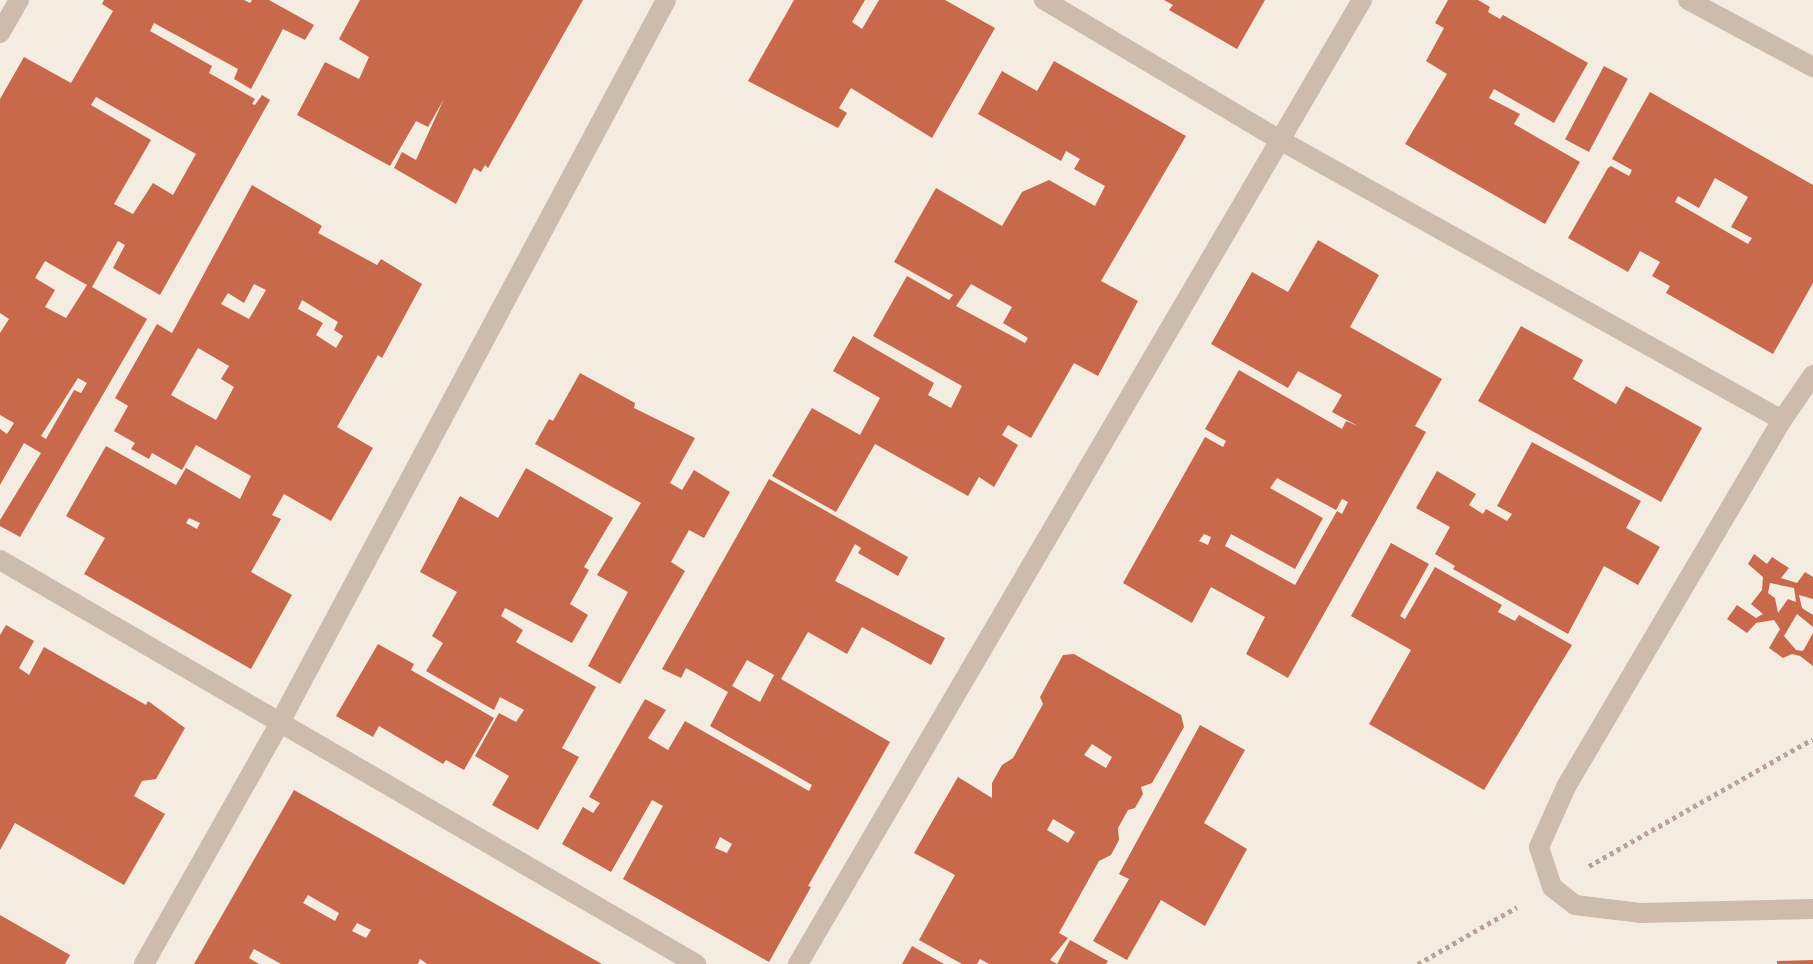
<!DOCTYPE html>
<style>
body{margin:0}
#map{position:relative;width:1813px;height:964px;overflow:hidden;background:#f4ebe1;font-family:"PT Sans Narrow",sans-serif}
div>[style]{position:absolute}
.building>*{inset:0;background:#c8694b;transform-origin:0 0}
.path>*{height:5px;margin-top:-2.5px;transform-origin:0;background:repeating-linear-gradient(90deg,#b9a596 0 4px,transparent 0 8px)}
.minor>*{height:20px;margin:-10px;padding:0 10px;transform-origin:10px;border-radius:10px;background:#cdbbac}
span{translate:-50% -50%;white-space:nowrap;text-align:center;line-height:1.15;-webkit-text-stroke:6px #fbf5ee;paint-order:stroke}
</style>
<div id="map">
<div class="building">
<div style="clip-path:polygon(evenodd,104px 0,244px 0,250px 3px,252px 0,269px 0,314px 25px,305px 40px,283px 29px,251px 89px,234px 79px,238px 69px,154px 23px,150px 31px,212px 66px,209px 73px,255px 99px,252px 104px,255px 105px,262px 95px,270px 100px,160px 295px,113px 268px,125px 245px,118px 241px,92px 287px,147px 319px,20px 537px,0 526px,0 520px,41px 453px,24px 443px,0 485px,0 429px,7px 434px,14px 423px,0 415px,0 333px,9px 319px,0 313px,0 99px,24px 57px,71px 83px,113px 11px,102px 4px,104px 0,96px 97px,196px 154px,173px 195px,153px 183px,133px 214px,114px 204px,151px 140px,91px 105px,96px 97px,104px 0,45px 261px,87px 285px,66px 318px,45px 307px,55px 290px,35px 278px,45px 261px,104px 0,78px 378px,87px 383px,81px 393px,74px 390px,46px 439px,41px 436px,78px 378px)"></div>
<div style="clip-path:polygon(360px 0,583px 0,488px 168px,485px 165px,481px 172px,474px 168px,456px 204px,394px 168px,402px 152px,416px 160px,444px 99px,428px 127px,416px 121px,390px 166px,297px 115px,325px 62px,359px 79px,369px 57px,339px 39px)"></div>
<div style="clip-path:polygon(794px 0,865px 0,852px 22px,862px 29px,879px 0,945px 0,995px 28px,932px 138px,851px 88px,839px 108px,847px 113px,838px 128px,748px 81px)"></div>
<div style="clip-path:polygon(1164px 0,1265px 0,1237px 49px,1169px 10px,1173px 5px)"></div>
<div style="clip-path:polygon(1448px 0,1478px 0,1490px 7px,1488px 12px,1500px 19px,1503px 15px,1588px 63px,1554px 123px,1494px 89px,1489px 98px,1520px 114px,1514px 124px,1580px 162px,1545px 224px,1405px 144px,1447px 74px,1426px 61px,1444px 28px,1435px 23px)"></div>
<div style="clip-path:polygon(evenodd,1054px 61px,1186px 136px,1101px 281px,1138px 301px,1098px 376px,1074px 363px,1031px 438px,1008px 425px,1002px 435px,1018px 445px,994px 487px,979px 477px,968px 496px,875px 444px,836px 512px,772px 476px,812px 408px,860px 435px,880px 398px,833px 371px,853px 336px,934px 383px,928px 395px,951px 408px,962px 386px,873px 336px,907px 276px,949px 300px,953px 295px,894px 262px,936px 188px,1002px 226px,1022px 192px,1049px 180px,1095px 206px,1105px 186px,1074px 169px,1080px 159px,1066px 151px,1061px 161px,978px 114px,1002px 71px,1037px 91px,1054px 61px,971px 284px,1012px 307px,1003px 323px,1028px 338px,1025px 343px,956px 306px,971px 284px)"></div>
<div style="left:1604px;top:66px;width:27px;height:83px;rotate:28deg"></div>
<div style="clip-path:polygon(evenodd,1650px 92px,1813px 185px,1813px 283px,1773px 354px,1666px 293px,1670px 286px,1652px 276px,1660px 262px,1640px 251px,1628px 272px,1568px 238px,1608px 168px,1611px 166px,1629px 176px,1632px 170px,1612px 159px,1650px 92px,1715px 178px,1748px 197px,1731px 227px,1752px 238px,1748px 244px,1675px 202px,1678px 196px,1699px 208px,1715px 178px)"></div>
<div style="clip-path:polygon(evenodd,252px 185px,322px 226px,318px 233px,377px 265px,381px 259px,422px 284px,382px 358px,378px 355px,337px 427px,373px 448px,331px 521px,284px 494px,272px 515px,281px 519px,251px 572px,292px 595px,251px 669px,84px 574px,105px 538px,66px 516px,106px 446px,176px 485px,186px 468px,240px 499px,251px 476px,196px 445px,182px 470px,152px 453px,149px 459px,131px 449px,135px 443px,114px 431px,128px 406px,115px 398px,157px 324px,172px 333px,252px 185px,254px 284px,266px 290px,249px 319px,221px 304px,228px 293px,244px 303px,254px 284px,252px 185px,302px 300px,338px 322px,334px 330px,343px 336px,336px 348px,316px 335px,323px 323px,298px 309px,302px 300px,252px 185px,198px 348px,229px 366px,221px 379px,234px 387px,216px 420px,171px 395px,198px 348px,252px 185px,189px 518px,200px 523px,197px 529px,186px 523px,189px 518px)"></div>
<div style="clip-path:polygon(evenodd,1318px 240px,1379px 275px,1350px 327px,1442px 379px,1415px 426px,1426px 432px,1288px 678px,1246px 654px,1265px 617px,1211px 587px,1192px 623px,1123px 583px,1205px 437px,1223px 447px,1226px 441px,1205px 429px,1239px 370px,1342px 429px,1346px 421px,1358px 426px,1332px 412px,1342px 395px,1298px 371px,1288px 388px,1211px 344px,1252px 272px,1288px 292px,1318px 240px,1277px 478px,1336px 510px,1342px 499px,1348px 502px,1342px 514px,1337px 511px,1295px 585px,1225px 546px,1231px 534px,1295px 569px,1323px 518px,1270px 488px,1277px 478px,1318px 240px,1204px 534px,1211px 537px,1208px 545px,1199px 541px,1204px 534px)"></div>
<div style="clip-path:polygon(1521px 326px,1583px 360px,1573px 379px,1616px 404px,1626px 386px,1702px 428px,1661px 502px,1478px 401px)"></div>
<div style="clip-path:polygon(580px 373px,635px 403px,634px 408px,695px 438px,670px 483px,682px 490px,694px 470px,730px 492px,704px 538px,689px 530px,671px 562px,685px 571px,620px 684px,588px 666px,628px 592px,597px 575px,641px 503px,535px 444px,549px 419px,553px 421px)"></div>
<div style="clip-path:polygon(1532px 442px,1641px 501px,1626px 528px,1660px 547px,1638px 585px,1604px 566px,1568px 634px,1453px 569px,1455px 566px,1435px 554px,1450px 527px,1416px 508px,1437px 471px,1476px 494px,1469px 505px,1483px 514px,1486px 509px,1507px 521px,1512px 514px,1497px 506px)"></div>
<div style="clip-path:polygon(526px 468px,613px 518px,584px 567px,589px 570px,570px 604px,588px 615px,572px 643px,505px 608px,501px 616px,523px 630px,516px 642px,596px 687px,562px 748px,579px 757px,538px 830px,492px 805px,509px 776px,475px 756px,499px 713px,516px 722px,524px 710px,500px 697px,494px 710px,426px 671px,443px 643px,432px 636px,457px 592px,420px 572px,460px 496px,498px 518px)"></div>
<div style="clip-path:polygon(evenodd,769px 479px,908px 557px,898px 576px,858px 553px,861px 548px,855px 544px,835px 581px,945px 638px,931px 665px,862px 627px,847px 654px,808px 632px,781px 679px,890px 742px,808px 886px,811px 887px,769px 962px,623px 879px,663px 806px,652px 800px,611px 872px,562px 844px,583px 807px,593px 813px,600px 803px,589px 797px,645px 699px,666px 710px,648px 738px,668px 750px,685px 721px,809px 791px,812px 785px,710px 726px,728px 692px,686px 668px,681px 678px,662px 669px,769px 479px,747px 660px,774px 675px,760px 702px,732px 686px,747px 660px,769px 479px,720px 837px,732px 844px,727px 853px,715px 848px,720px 837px)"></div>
<div style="clip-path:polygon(1391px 543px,1429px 564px,1400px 616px,1405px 619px,1435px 567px,1502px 605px,1498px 612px,1515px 621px,1519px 615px,1572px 645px,1484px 790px,1369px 724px,1411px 650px,1351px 616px)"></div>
<div style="clip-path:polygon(evenodd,1754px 554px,1767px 564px,1772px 557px,1789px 568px,1781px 578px,1797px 583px,1805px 572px,1813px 577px,1813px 599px,1799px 595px,1802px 608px,1813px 615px,1813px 627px,1797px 614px,1784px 636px,1796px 650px,1803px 651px,1813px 633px,1813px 666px,1800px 656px,1792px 654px,1783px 658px,1769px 648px,1780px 629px,1774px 620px,1756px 623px,1747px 633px,1727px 619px,1737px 605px,1756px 618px,1763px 614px,1751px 604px,1762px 590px,1763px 577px,1748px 564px,1754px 554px,1770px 583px,1794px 588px,1796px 602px,1788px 599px,1778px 613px,1775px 598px,1768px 593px,1770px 583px)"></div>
<div style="clip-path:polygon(6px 625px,34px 641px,19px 668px,29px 675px,44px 647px,146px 705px,148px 701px,185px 728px,156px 779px,142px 781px,134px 796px,165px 814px,124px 885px,15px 823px,0 850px,0 635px)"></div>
<div style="clip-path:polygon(378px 644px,414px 664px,411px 670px,494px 718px,464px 770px,446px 760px,443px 764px,379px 726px,373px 737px,336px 716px)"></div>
<div style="clip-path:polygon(evenodd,1074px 654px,1181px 715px,1184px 727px,1152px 783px,1141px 787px,1143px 794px,1135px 808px,1128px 810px,1118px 828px,1119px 840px,1111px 855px,1099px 861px,1059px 933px,1068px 938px,1050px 960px,1057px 964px,1070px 940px,1108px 961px,1106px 964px,989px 964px,980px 959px,977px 964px,962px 964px,919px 940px,955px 875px,914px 853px,958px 777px,992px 798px,992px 783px,1002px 765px,1013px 758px,1043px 704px,1040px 697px,1063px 655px,1074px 654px,1092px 744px,1112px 757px,1106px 768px,1084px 755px,1092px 744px,1074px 654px,1053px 819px,1075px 832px,1068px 843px,1047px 830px,1053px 819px)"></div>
<div style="clip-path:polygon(1200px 725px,1245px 750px,1204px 823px,1247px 849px,1205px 926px,1161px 900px,1127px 960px,1093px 941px,1129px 879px,1119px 874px)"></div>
<div style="clip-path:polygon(evenodd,294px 790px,508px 911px,602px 964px,427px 964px,420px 959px,418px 964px,281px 964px,254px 949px,249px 958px,259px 964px,194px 964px,294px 790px,308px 895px,339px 913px,335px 921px,303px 903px,308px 895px,294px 790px,357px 923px,371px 930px,366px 938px,352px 931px,357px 923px)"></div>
<div style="clip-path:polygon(0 915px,70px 955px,65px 964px,0 964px)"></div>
<div style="clip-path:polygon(912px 946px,944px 964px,902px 964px)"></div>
<div style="clip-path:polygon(1813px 960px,1813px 964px,1777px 964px,1777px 961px)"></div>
</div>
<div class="path">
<div style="left:1589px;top:866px;width:257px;rotate:-29.6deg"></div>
<div style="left:1418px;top:964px;width:114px;rotate:-29.9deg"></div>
</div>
<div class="minor">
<div style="left:1044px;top:0;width:272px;rotate:30.7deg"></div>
<div style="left:1278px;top:139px;width:577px;rotate:29.14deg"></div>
<div style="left:1782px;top:420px;width:55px;rotate:-55.4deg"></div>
<div style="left:1688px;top:0;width:142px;rotate:28.2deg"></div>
<div style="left:0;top:33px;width:38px;rotate:-60deg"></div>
<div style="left:1782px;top:420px;width:426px;rotate:120.5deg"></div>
<div style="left:1566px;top:787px;width:66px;rotate:114.2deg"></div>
<div style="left:1539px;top:847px;width:42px;rotate:72deg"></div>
<div style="left:1552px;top:887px;width:29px;rotate:38deg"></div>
<div style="left:1575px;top:905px;width:65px;rotate:7deg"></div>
<div style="left:1640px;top:913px;width:173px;rotate:-1.3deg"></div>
<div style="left:0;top:560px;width:805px;rotate:30.13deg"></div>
<div style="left:144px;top:964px;width:275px;rotate:-60.6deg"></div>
<div style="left:279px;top:724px;width:821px;rotate:-61.87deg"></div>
<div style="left:798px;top:964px;width:1117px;rotate:-59.67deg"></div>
</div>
</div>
